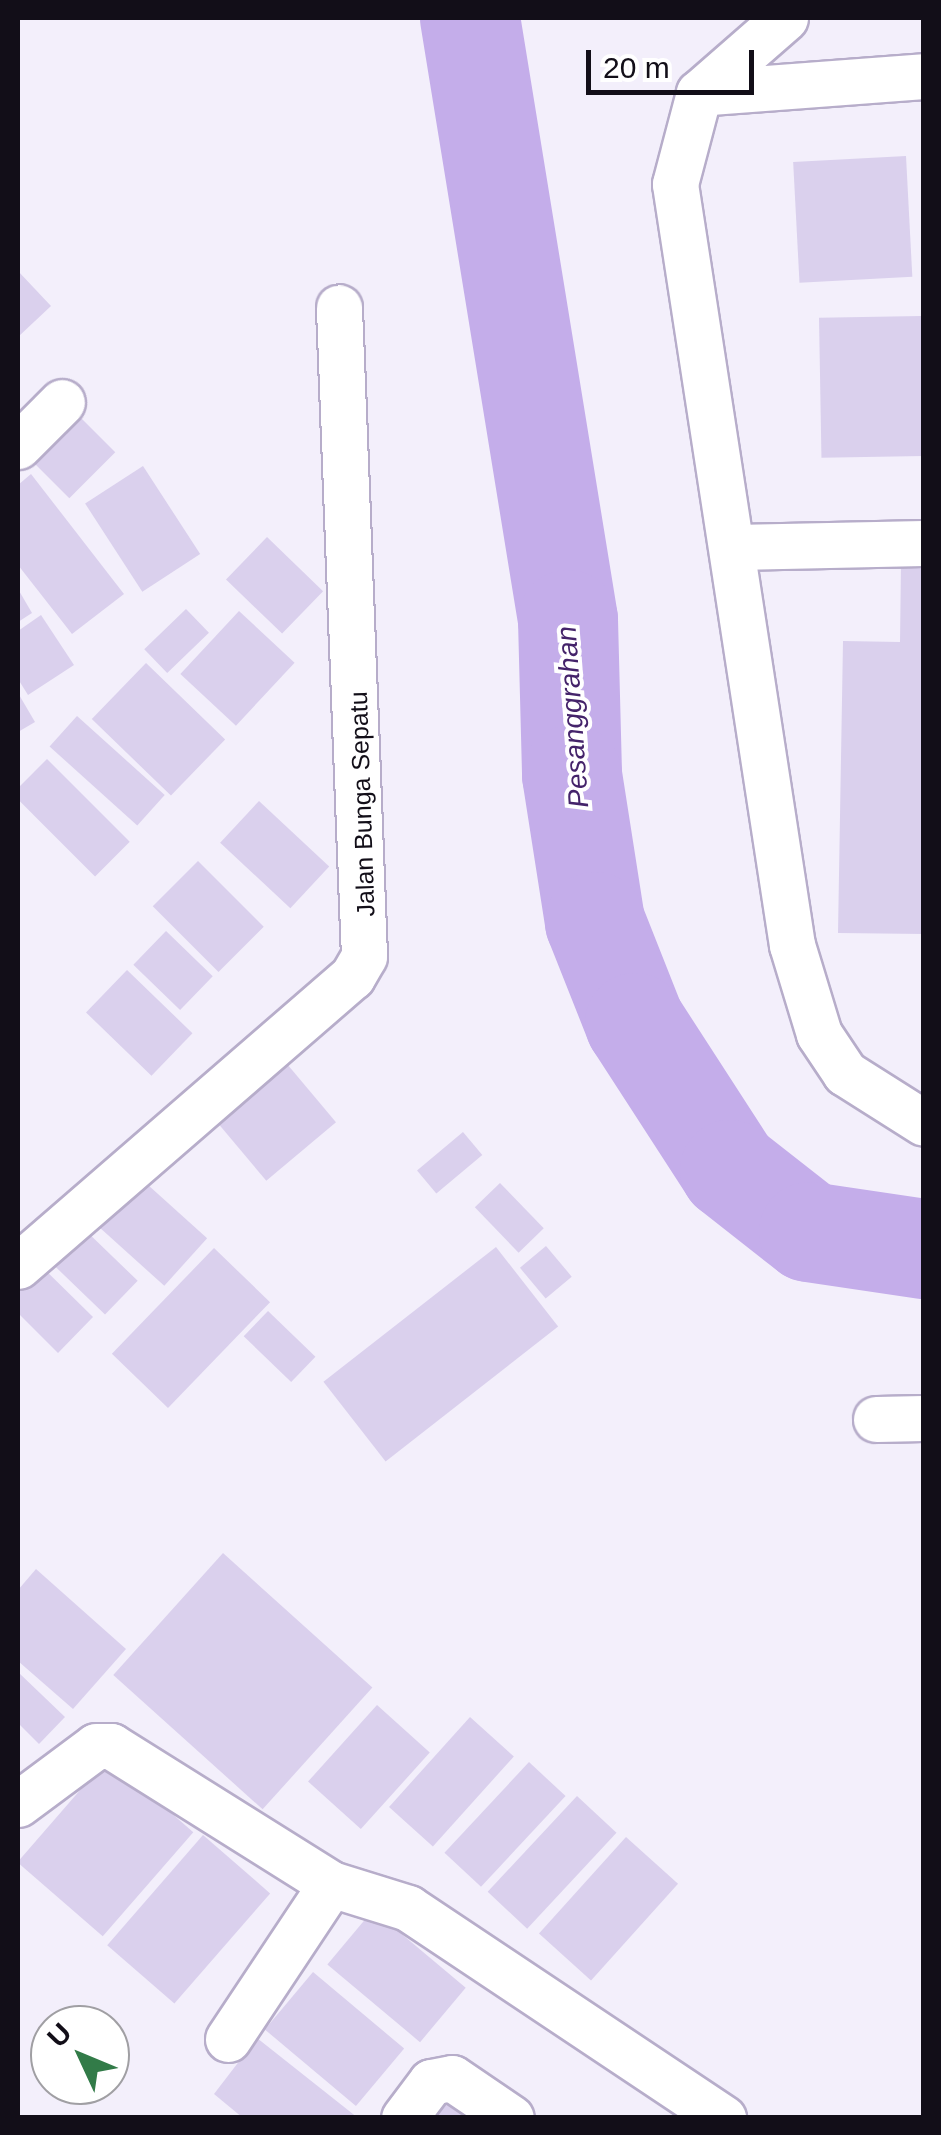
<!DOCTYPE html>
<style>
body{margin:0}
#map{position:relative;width:941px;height:2135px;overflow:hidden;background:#f3effb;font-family:Arial,sans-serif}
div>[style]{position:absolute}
.river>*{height:100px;margin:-50px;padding:0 50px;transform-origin:50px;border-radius:50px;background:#c4adea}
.building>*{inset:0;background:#dad0ed;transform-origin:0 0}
.roads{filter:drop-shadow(2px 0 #b7adca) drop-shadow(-2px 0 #b7adca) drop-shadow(0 2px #b7adca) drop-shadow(0 -2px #b7adca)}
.street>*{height:45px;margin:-22.5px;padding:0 22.5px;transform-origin:22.5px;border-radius:22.5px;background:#fff}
span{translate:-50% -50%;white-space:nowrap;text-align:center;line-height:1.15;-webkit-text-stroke:8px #fff;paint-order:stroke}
.street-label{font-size:25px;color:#120e18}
.water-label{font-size:28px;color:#44236a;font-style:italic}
.frame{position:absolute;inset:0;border:20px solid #120e18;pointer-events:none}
.north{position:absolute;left:30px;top:2005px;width:100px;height:100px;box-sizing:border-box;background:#fff;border:2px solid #a09fa3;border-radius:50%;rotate:314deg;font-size:28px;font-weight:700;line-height:40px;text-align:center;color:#120e18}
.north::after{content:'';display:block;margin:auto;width:35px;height:45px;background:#327b48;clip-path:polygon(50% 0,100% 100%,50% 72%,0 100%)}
.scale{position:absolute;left:586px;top:50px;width:168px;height:45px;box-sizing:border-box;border:5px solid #120e18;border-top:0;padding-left:12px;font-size:30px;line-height:35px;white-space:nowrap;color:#120e18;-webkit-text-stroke:8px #fff;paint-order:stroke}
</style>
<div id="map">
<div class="river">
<div style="left:470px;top:18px;width:610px;rotate:80.75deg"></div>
<div style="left:568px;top:620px;width:155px;rotate:88.5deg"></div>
<div style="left:572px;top:775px;width:149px;rotate:81.1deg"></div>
<div style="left:595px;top:922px;width:109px;rotate:68.4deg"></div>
<div style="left:635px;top:1023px;width:175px;rotate:57.1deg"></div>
<div style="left:730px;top:1170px;width:100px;rotate:38.1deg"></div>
<div style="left:809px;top:1232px;width:116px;rotate:8.4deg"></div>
</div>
<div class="building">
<div style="left:906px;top:156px;width:121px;height:113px;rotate:87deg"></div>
<div style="clip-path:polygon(18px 271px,51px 306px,18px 337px)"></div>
<div style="left:921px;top:316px;width:140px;height:102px;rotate:89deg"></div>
<div style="left:70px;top:407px;width:64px;height:65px;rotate:45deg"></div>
<div style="left:143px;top:466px;width:105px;height:69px;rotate:57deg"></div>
<div style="clip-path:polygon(31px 474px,124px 594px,72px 634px,18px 565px,18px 485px)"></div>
<div style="left:267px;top:537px;width:78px;height:59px;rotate:44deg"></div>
<div style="clip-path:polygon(901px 564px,924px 564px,924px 934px,838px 933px,843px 641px,900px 642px)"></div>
<div style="clip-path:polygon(18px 589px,32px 613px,18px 622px)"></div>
<div style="left:186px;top:609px;width:33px;height:58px;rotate:46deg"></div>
<div style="left:239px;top:611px;width:76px;height:86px;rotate:43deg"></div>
<div style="clip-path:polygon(41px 615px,74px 665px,28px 695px,18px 679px,18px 631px)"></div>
<div style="left:146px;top:663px;width:110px;height:78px;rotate:44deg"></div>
<div style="clip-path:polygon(18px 693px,35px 722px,18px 732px)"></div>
<div style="left:77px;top:716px;width:118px;height:41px;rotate:42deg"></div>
<div style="left:47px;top:759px;width:117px;height:49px;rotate:45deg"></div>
<div style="left:259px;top:801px;width:96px;height:57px;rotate:43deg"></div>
<div style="left:198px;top:861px;width:93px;height:64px;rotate:45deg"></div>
<div style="left:166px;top:931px;width:65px;height:47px;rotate:44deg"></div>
<div style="left:127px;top:970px;width:91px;height:59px;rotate:44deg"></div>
<div style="left:282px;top:1058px;width:84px;height:91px;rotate:50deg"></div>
<div style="left:463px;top:1132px;width:30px;height:60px;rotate:50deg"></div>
<div style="left:138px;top:1176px;width:93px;height:64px;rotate:42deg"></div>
<div style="left:500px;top:1183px;width:63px;height:35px;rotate:46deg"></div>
<div style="left:83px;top:1228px;width:76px;height:47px;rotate:44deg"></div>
<div style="left:546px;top:1246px;width:40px;height:34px;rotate:50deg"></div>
<div style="left:496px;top:1247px;width:101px;height:219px;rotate:52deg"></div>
<div style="left:214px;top:1248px;width:78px;height:147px;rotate:44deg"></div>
<div style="clip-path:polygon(33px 1258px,93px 1317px,58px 1353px,18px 1313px,18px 1274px)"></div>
<div style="left:268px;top:1311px;width:66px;height:35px;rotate:44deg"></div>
<div style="left:223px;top:1553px;width:201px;height:164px;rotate:42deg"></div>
<div style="clip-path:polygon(36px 1569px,126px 1649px,73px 1709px,18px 1661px,18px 1590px)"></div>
<div style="clip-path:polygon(18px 1672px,65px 1717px,39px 1744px,18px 1723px)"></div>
<div style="left:377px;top:1705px;width:71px;height:103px;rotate:42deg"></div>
<div style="left:470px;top:1717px;width:59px;height:121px;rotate:42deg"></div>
<div style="left:108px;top:1758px;width:113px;height:138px;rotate:41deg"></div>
<div style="left:529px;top:1762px;width:50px;height:124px;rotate:43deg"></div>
<div style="left:577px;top:1796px;width:54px;height:131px;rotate:43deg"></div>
<div style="left:203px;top:1835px;width:89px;height:146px;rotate:41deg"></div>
<div style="left:626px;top:1837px;width:70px;height:130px;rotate:42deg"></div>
<div style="left:373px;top:1910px;width:121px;height:71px;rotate:40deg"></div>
<div style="left:313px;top:1972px;width:119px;height:75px;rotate:40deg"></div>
<div style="clip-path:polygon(257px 2038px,358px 2118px,243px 2118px,214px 2094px)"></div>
<div style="clip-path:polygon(450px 2087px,490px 2118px,426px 2118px)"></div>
</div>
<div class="roads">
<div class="street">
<div style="left:785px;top:18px;width:114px;rotate:138.9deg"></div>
<div style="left:699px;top:93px;width:94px;rotate:104.8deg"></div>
<div style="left:675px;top:184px;width:770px;rotate:81.26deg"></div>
<div style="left:792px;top:945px;width:93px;rotate:73.1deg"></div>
<div style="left:819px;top:1034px;width:47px;rotate:56.3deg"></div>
<div style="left:845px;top:1073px;width:93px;rotate:32.3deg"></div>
<div style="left:699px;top:93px;width:226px;rotate:-4.3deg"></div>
<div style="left:18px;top:446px;width:62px;rotate:-45deg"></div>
<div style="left:734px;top:547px;width:190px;rotate:-1.2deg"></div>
<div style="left:18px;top:1266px;width:442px;rotate:-40.9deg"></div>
<div style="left:352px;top:977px;width:24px;rotate:-60deg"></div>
<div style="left:364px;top:956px;width:649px;rotate:-92.21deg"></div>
<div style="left:876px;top:1419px;width:48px;rotate:-1.2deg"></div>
<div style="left:18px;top:1804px;width:97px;rotate:-36.6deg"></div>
<div style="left:96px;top:1746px;width:15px"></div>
<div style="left:111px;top:1746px;width:260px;rotate:32.1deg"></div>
<div style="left:331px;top:1884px;width:81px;rotate:17.3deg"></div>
<div style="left:408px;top:1908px;width:379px;rotate:33.7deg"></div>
<div style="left:228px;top:2039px;width:186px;rotate:-56.4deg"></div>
<div style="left:404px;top:2118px;width:45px;rotate:-53.1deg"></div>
<div style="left:431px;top:2082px;width:21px;rotate:-11deg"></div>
<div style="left:452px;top:2078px;width:71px;rotate:34.1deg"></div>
</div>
</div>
<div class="street-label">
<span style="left:362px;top:804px;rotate:-92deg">Jalan Bunga Sepatu</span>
</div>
<div class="water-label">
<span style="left:573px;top:717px;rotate:-94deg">Pesanggrahan</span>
</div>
<div class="frame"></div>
<div class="north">U</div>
<div class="scale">20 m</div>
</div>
